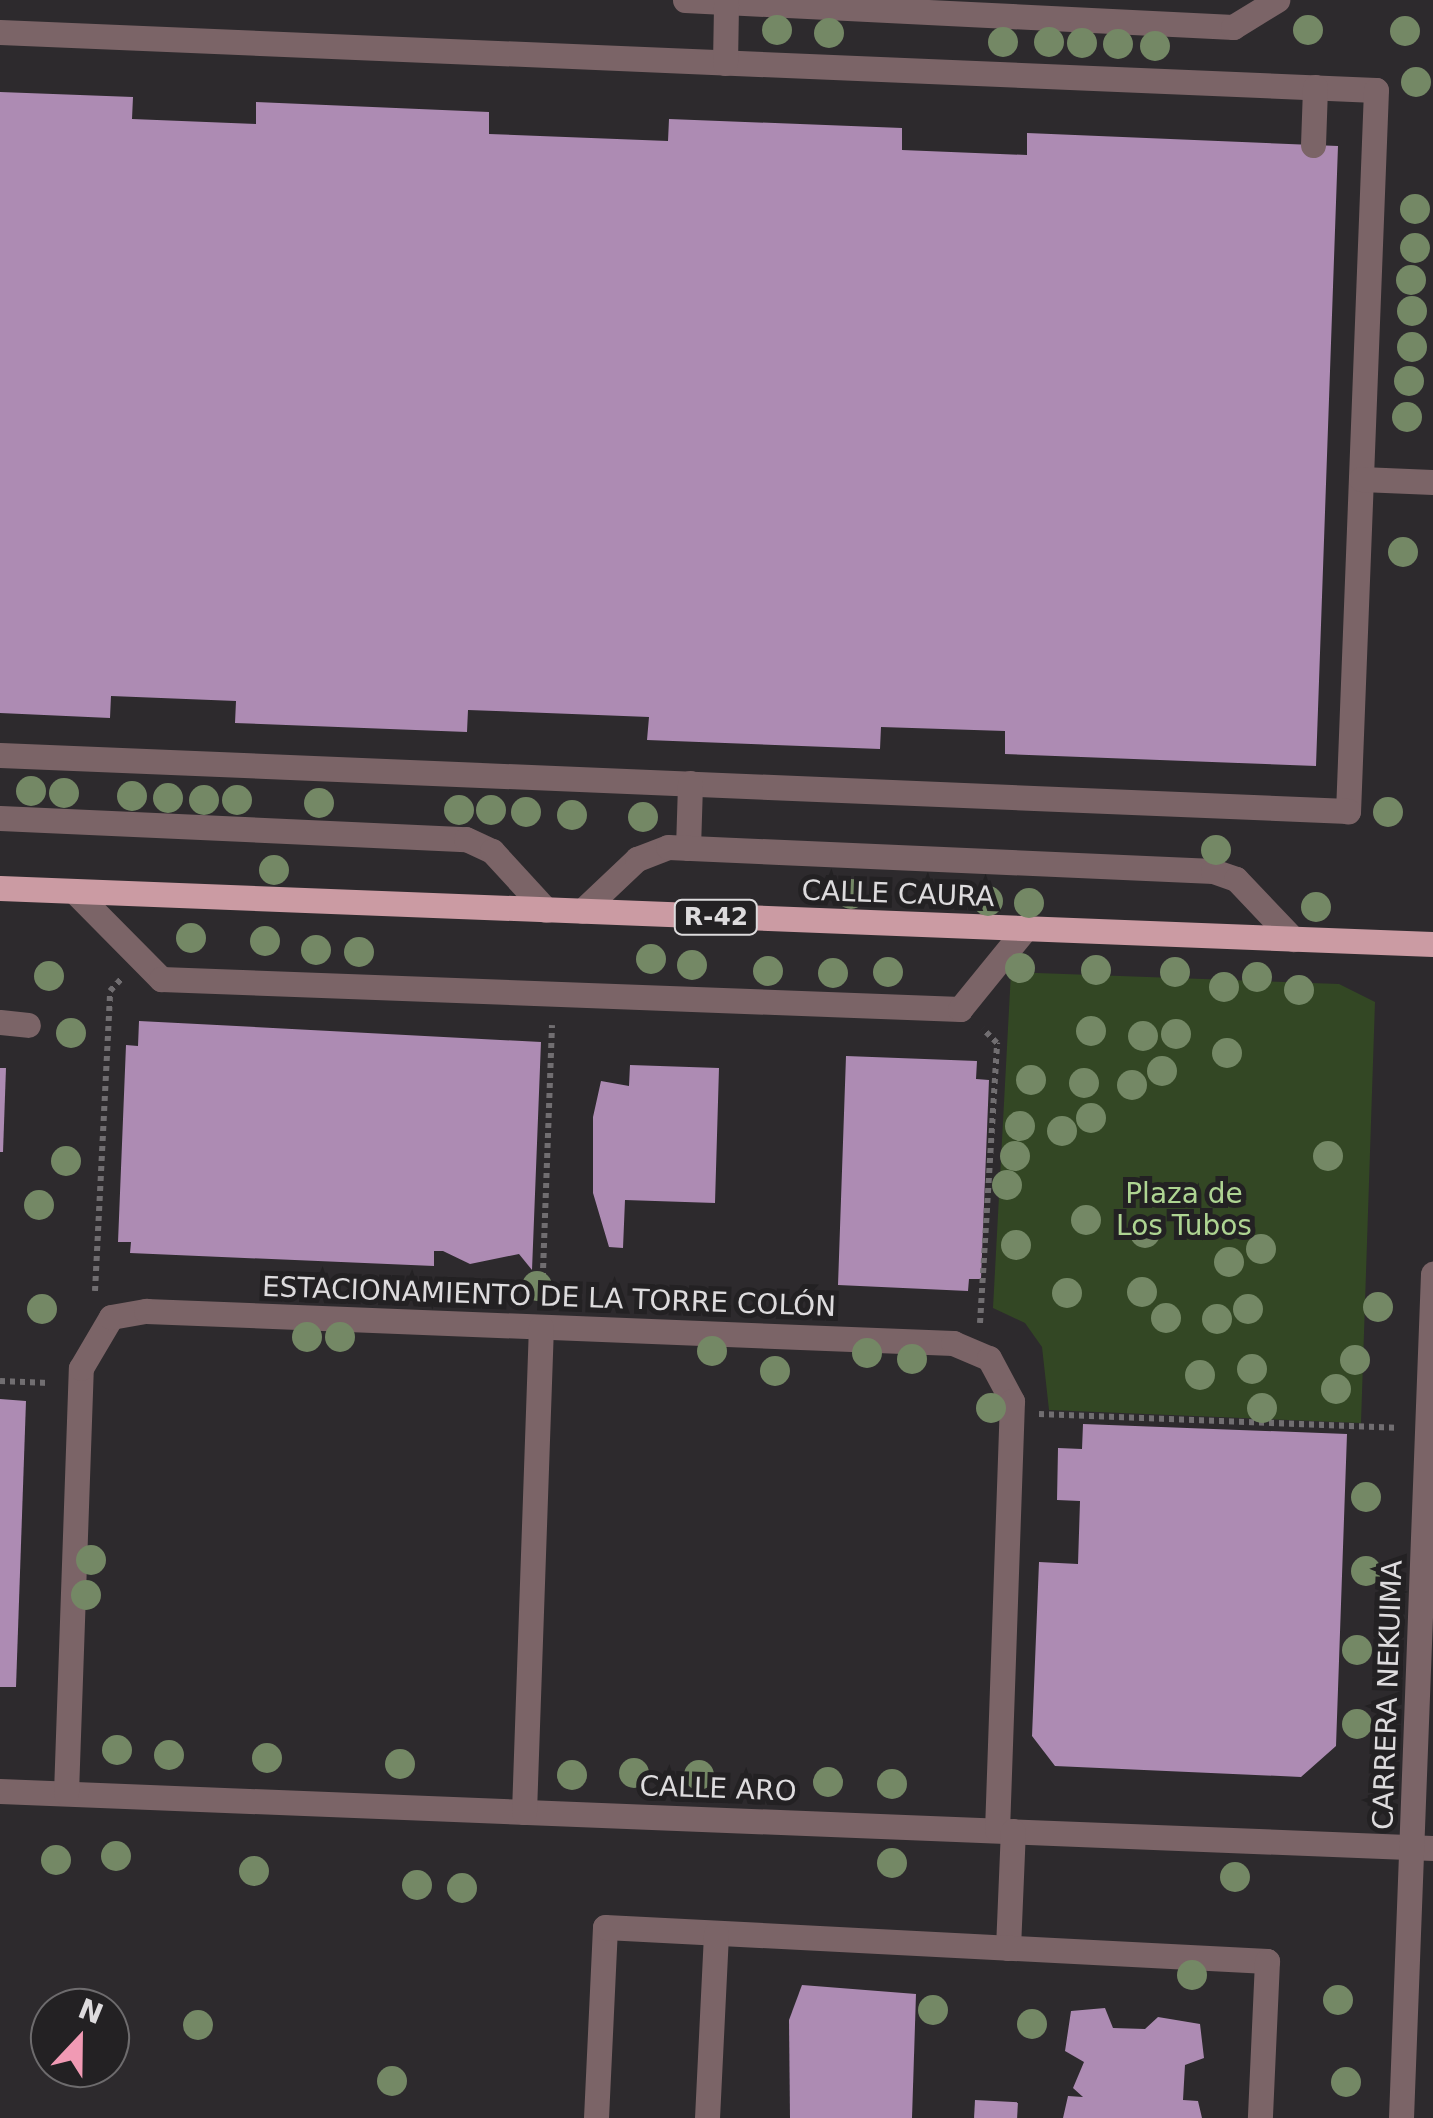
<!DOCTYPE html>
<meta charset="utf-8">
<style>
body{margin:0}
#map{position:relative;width:1433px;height:2118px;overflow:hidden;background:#2d2a2d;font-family:"DejaVu Sans",sans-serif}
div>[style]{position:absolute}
.green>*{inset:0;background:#334724}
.building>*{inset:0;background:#ad8bb3;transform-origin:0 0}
.path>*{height:6px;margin-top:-3px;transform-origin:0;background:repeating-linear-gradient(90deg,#716e71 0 5px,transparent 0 10px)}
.minor>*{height:25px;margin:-12.5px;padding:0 12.5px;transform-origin:12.5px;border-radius:12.5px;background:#7b6467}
.major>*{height:25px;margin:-12.5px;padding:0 12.5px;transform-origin:12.5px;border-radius:12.5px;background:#cb9ba3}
.trees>*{width:30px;height:30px;margin:-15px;border-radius:50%;background:#748865}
span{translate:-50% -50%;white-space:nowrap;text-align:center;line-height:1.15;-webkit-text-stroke:10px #232123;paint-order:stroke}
.shield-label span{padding:2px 8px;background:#232123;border:2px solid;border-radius:8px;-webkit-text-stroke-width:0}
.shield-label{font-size:25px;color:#dddbdd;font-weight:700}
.street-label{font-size:28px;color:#dddbdd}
.park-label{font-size:28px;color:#aed492}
.north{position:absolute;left:30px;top:1988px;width:100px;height:100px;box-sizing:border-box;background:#232123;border:2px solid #6d6b6d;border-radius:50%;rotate:22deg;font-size:28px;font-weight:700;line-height:40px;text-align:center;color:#dddbdd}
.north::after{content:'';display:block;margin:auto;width:35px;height:45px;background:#f19ab4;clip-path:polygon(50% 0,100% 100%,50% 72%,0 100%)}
</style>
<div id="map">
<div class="green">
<div style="clip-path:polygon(1011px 972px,1339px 984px,1375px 1002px,1361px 1423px,1049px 1410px,1042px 1347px,1025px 1323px,993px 1308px)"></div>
</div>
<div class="building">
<div style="clip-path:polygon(0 92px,133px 97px,132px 119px,256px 124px,256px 102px,489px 112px,489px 134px,668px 141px,669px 119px,902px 128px,902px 150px,1027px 155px,1027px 133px,1338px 146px,1316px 766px,1005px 754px,1005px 731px,881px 727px,880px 749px,647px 740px,649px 717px,468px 710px,467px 732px,235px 723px,236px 701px,111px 696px,110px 718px,0 713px)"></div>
<div style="clip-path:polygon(139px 1021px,541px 1042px,532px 1270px,519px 1254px,470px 1264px,443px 1251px,434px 1251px,434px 1266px,130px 1253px,131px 1242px,118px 1242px,126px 1045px,138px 1046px)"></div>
<div style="clip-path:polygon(846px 1056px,977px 1061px,976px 1079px,989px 1080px,981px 1279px,969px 1279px,968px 1291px,838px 1285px)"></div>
<div style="clip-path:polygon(630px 1065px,719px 1068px,715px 1203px,625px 1200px,623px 1248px,609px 1247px,593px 1193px,593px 1117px,601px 1081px,629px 1086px)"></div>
<div style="clip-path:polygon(0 1068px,6px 1068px,3px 1152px,0 1152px)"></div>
<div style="clip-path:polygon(0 1399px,26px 1401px,16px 1687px,0 1687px)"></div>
<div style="clip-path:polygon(1083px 1424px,1347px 1434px,1336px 1746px,1301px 1777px,1055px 1766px,1032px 1736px,1039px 1562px,1078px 1564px,1080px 1501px,1057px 1500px,1058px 1448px,1082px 1449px)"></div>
<div style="clip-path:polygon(802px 1985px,916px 1994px,912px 2118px,790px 2118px,789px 2020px)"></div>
<div style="clip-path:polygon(1105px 2008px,1113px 2028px,1145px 2029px,1158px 2017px,1200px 2024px,1204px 2058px,1185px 2065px,1183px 2100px,1198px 2101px,1202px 2118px,1063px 2118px,1068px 2096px,1083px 2097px,1073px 2088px,1084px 2062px,1065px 2051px,1071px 2011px)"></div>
<div style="left:975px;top:2100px;width:43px;height:18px;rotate:3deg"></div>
</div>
<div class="path">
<div style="left:95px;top:1291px;width:300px;rotate:-87.1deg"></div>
<div style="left:110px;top:991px;width:16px;rotate:-47deg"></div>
<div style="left:542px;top:1298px;width:273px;rotate:-87.9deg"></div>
<div style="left:980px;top:1323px;width:281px;rotate:-86.5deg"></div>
<div style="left:997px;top:1043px;width:20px;rotate:-135deg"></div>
<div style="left:0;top:1381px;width:49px;rotate:2.3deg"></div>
<div style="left:1039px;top:1414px;width:357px;rotate:2.2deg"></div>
</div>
<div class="minor">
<div style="left:685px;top:0;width:549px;rotate:2.82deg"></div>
<div style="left:1233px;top:27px;width:52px;rotate:-31.5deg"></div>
<div style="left:0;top:32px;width:1377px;rotate:2.41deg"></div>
<div style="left:1376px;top:90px;width:722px;rotate:92.22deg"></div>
<div style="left:1348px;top:811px;width:1349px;rotate:-177.62deg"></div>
<div style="left:725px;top:63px;width:59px;rotate:-89deg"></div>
<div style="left:1313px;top:145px;width:58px;rotate:-88deg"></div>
<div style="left:1361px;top:479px;width:72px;rotate:2.4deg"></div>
<div style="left:0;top:818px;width:466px;rotate:2.6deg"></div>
<div style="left:466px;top:839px;width:29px;rotate:25deg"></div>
<div style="left:492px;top:851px;width:80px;rotate:47.5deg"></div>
<div style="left:688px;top:848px;width:65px;rotate:-88.2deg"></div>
<div style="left:74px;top:891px;width:124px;rotate:45.3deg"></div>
<div style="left:161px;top:979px;width:800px;rotate:2.15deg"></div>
<div style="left:960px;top:1009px;width:103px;rotate:-50.9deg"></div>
<div style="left:582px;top:911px;width:76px;rotate:-43.4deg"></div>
<div style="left:637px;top:859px;width:33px;rotate:-21deg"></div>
<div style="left:668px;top:847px;width:546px;rotate:2.52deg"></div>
<div style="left:1213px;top:871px;width:24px;rotate:19deg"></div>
<div style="left:1236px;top:879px;width:83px;rotate:46.5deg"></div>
<div style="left:0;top:1022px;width:28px;rotate:6deg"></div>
<div style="left:0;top:1791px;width:1434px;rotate:2.28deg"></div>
<div style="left:66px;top:1793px;width:425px;rotate:-88deg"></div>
<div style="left:81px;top:1368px;width:59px;rotate:-59.5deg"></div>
<div style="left:111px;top:1317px;width:36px;rotate:-10deg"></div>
<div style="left:146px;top:1311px;width:808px;rotate:2.27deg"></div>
<div style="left:953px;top:1343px;width:39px;rotate:23deg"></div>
<div style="left:989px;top:1358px;width:49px;rotate:61.9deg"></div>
<div style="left:1012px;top:1401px;width:429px;rotate:92deg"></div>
<div style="left:524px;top:1812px;width:485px;rotate:-88deg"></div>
<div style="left:1008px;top:1948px;width:117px;rotate:-87.6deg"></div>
<div style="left:596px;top:2118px;width:191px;rotate:-87.3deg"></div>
<div style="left:605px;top:1927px;width:663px;rotate:2.94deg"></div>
<div style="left:1267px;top:1961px;width:157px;rotate:92.6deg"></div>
<div style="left:707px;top:2118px;width:185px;rotate:-87.2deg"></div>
<div style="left:1401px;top:2118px;width:845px;rotate:-87.83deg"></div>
</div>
<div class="major">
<div style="left:0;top:888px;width:1434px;rotate:2.24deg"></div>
</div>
<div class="trees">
<div style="left:777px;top:30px"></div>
<div style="left:1308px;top:30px"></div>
<div style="left:1405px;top:31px"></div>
<div style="left:829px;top:33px"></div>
<div style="left:1003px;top:42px"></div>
<div style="left:1049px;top:42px"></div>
<div style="left:1082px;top:43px"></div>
<div style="left:1118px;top:44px"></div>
<div style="left:1155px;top:46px"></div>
<div style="left:1416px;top:82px"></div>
<div style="left:1415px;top:209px"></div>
<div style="left:1415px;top:248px"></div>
<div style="left:1411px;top:280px"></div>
<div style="left:1412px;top:311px"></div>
<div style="left:1412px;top:347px"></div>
<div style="left:1409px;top:381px"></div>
<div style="left:1407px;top:417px"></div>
<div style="left:1403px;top:552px"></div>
<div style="left:31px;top:791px"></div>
<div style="left:64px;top:793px"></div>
<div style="left:132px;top:796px"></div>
<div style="left:168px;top:798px"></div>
<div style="left:204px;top:800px"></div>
<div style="left:237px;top:800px"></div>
<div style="left:319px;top:803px"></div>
<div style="left:459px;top:810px"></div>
<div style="left:491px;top:810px"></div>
<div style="left:526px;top:812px"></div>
<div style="left:1388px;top:812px"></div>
<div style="left:572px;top:815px"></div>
<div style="left:643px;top:817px"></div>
<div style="left:1216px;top:850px"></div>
<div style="left:274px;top:870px"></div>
<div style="left:851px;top:894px"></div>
<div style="left:988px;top:901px"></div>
<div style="left:1029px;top:903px"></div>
<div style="left:1316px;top:907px"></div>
<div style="left:191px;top:938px"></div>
<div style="left:265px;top:941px"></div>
<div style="left:316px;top:950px"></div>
<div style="left:359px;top:952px"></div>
<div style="left:651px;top:959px"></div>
<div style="left:692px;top:965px"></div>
<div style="left:1020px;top:968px"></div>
<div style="left:1096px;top:970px"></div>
<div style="left:768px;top:971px"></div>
<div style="left:888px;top:972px"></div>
<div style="left:1175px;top:972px"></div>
<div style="left:833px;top:973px"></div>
<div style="left:49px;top:976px"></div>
<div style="left:1257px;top:977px"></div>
<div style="left:1224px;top:987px"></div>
<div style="left:1299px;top:990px"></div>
<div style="left:1091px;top:1031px"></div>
<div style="left:71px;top:1033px"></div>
<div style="left:1176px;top:1034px"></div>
<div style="left:1143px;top:1036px"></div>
<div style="left:1227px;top:1053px"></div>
<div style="left:1162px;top:1071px"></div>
<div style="left:1031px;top:1080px"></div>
<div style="left:1084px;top:1083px"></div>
<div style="left:1132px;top:1085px"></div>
<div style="left:1091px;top:1118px"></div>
<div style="left:1020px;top:1126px"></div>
<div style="left:1062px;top:1131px"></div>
<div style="left:1015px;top:1156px"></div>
<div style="left:1328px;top:1156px"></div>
<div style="left:66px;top:1161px"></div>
<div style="left:1007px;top:1185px"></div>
<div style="left:39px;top:1205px"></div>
<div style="left:1086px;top:1220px"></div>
<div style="left:1145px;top:1233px"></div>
<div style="left:1016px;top:1245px"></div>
<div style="left:1261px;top:1249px"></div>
<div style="left:1229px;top:1262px"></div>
<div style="left:537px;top:1286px"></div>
<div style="left:1142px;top:1292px"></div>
<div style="left:1067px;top:1293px"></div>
<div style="left:1378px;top:1307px"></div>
<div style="left:42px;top:1309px"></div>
<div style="left:1248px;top:1309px"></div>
<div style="left:1166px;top:1318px"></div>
<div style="left:1217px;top:1319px"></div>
<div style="left:307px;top:1337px"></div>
<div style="left:340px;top:1337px"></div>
<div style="left:712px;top:1351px"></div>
<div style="left:867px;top:1353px"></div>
<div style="left:912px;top:1359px"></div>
<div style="left:1355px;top:1360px"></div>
<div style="left:1252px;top:1369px"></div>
<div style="left:775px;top:1371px"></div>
<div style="left:1200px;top:1375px"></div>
<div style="left:1336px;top:1389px"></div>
<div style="left:991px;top:1408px"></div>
<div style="left:1262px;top:1408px"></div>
<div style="left:1366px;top:1497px"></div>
<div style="left:91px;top:1560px"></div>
<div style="left:1366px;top:1571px"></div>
<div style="left:86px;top:1595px"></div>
<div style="left:1357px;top:1650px"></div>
<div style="left:1357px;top:1724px"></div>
<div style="left:117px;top:1750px"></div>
<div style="left:169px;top:1755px"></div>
<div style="left:267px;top:1758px"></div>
<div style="left:400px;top:1764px"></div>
<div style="left:634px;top:1773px"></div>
<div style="left:572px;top:1775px"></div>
<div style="left:699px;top:1775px"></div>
<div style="left:828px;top:1782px"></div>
<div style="left:892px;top:1784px"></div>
<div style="left:116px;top:1856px"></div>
<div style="left:56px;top:1860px"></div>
<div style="left:892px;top:1863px"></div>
<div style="left:254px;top:1871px"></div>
<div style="left:1235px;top:1877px"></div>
<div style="left:417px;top:1885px"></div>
<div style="left:462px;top:1888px"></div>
<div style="left:1192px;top:1975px"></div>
<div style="left:1338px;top:2000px"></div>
<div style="left:933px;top:2010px"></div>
<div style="left:1032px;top:2024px"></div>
<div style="left:198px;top:2025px"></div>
<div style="left:392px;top:2081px"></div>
<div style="left:1346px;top:2082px"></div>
</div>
<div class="shield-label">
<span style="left:716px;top:917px">R-42</span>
</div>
<div class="street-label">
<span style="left:898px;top:894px;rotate:2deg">CALLE CAURA</span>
<span style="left:549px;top:1297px;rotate:2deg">ESTACIONAMIENTO DE LA TORRE COLÓN</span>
<span style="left:1388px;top:1695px;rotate:-88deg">CARRERA NEKUIMA</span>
<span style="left:718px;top:1789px;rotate:2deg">CALLE ARO</span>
</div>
<div class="park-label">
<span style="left:1184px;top:1210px">Plaza de<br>Los Tubos</span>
</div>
<div class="north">N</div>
</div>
